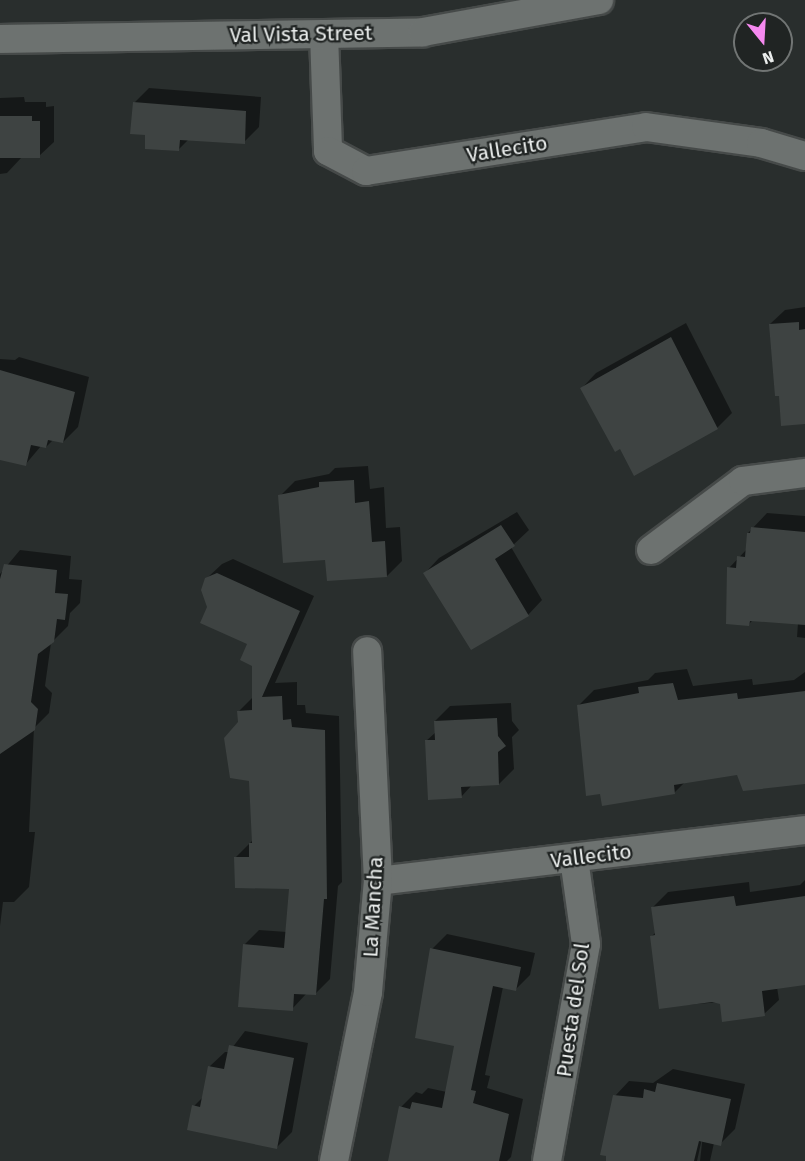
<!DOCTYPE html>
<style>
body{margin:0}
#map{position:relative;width:805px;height:1161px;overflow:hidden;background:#292e2d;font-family:"Fira Sans",sans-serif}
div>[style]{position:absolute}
.shadow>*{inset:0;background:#0007}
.building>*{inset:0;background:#3e4342}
.roads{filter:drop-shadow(2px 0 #464a49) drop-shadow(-2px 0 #464a49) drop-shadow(0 2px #464a49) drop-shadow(0 -2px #464a49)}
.street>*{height:28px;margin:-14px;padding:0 14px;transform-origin:14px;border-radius:14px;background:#6d7270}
span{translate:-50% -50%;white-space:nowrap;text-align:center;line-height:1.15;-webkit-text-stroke:4.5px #202423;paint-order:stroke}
.street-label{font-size:21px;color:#ebeeed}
.north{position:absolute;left:733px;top:12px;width:60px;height:60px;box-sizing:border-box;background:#202423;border:2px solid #717574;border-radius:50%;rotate:162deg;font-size:16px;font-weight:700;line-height:24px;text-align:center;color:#ebeeed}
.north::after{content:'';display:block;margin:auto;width:21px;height:27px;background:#f589ef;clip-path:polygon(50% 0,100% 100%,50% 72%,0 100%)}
</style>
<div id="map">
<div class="shadow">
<div style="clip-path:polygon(149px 88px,261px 97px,259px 127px,244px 142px,189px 139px,179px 149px,147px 134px,134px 103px)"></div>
<div style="clip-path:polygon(24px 97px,25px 102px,46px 102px,46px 107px,54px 106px,54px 142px,39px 156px,22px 157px,7px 173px,0 174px,0 98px)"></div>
<div style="clip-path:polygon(805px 307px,805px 423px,770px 324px,785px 310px)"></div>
<div style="clip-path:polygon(686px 323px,732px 413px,717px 428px,620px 447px,582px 388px,596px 373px)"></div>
<div style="clip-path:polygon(19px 357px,89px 377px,78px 427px,63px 442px,53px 440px,46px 447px,41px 446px,25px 465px,0 459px,0 359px,15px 360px)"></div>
<div style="clip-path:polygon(368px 466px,370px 489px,384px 487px,386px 528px,400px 527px,402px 561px,387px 576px,327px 558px,280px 496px,295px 481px,329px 474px,335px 468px)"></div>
<div style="clip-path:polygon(517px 512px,529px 530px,511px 547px,542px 600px,528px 615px,425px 573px,439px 558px)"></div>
<div style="clip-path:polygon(767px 513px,805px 516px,805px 638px,797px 637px,798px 623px,753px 620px,749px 624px,729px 568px,747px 549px,748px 533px)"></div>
<div style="clip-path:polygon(20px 550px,71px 556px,69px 579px,82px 580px,80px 603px,70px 613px,68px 626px,51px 643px,45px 686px,52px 693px,49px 713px,34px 728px,29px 832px,35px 832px,29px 887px,14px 902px,3px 902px,0 926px,0 574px)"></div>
<div style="clip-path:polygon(233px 559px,314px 596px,275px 683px,297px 682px,297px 705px,305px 705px,306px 713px,339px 716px,342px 882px,338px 886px,330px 979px,315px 994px,307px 993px,292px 1009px,244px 945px,259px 930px,287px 932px,290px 888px,235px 858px,253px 840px,251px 779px,239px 711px,254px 696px,253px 665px,249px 644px,209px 607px,206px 579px,222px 564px)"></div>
<div style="clip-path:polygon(687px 669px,693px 686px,752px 679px,753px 685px,794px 680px,805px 672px,805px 781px,738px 774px,686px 781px,674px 793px,579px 705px,594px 690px,648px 680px,655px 673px)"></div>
<div style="clip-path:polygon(511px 703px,512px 721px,519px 730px,512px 737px,514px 769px,499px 784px,472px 785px,461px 797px,426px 741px,436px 732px,435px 721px,450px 706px)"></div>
<div style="clip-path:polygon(805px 880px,805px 983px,777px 987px,779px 1000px,764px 1014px,721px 1002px,661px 1007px,652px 936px,656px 932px,653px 907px,668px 892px,749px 882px,750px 892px,800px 885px)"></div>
<div style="clip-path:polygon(447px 934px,535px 953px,530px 975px,516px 989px,503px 987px,485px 1075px,490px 1076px,487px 1088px,523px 1099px,511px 1157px,507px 1161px,389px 1161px,401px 1107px,416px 1092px,422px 1094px,428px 1088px,447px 1092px,456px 1045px,432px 949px)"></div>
<div style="clip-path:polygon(245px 1031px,308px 1043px,292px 1132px,277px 1147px,194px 1106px,203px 1097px,210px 1066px,225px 1052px,229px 1052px)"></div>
<div style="clip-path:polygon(673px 1069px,745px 1084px,735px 1129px,720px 1144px,714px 1143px,710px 1161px,700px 1161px,703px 1134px,697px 1161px,625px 1161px,615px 1096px,629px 1081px,653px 1083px)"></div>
</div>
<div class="building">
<div style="clip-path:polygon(133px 102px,246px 111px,245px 144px,180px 140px,179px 151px,145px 149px,145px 135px,130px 134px)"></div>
<div style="clip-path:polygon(0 116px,32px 116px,32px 121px,40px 121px,40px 158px,0 158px)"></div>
<div style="clip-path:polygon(799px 322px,799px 330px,805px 329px,805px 424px,781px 426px,779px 396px,775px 396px,769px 324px)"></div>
<div style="clip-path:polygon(671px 337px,718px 429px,634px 476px,620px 449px,615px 452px,580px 388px)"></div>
<div style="clip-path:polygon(0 370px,75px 392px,63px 443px,48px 440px,46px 448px,31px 445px,26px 466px,0 460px)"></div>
<div style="clip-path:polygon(354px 480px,355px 503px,369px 501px,372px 542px,385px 541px,387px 577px,327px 581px,325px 560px,283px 563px,278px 495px,319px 487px,319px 482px)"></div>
<div style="clip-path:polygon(501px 525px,515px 546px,495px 559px,529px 616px,471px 650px,423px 573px)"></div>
<div style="clip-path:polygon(751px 527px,805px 532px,805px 625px,750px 621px,749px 626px,726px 624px,727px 567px,736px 568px,737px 556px,745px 557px,747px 533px,750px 533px)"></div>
<div style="clip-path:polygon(4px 564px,57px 570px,55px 593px,68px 594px,65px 620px,57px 619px,54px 642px,38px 654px,31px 702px,38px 709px,35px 730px,0 754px,0 579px)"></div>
<div style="clip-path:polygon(217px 573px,300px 611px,262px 697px,282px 696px,283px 720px,291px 719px,292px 727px,325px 730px,327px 899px,324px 899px,316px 995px,294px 994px,293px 1011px,238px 1007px,243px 944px,284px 948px,289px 889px,235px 888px,234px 857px,249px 857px,249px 843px,252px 843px,249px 781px,230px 778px,224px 738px,238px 722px,237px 711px,252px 710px,252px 666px,240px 660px,247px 644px,200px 623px,207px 607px,201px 590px,205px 578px)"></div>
<div style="clip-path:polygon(673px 683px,678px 700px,737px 693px,738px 699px,805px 691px,805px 784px,743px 791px,737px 775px,674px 785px,675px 794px,602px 806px,600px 794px,586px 796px,577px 705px,639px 693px,638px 687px)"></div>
<div style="clip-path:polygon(497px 718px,498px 736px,506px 746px,498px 752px,499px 785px,461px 787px,462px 798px,428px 800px,425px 740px,435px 740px,434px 721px)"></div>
<div style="clip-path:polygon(734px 896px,736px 906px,805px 896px,805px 985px,762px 991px,765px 1016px,722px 1022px,720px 1004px,712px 1002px,659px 1009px,650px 936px,655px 935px,651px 907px)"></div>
<div style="clip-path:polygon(430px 948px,521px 967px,516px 991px,493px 986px,471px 1090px,476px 1091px,473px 1103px,509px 1114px,499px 1161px,388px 1161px,399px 1106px,410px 1109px,412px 1102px,442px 1108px,454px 1046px,415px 1038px)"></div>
<div style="clip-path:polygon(229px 1045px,294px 1058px,277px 1149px,187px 1130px,192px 1105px,200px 1107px,208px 1066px,224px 1069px)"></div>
<div style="clip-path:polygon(657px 1083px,731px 1099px,721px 1146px,699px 1141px,694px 1161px,606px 1161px,606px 1156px,600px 1155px,613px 1095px,643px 1098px,644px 1089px,655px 1092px)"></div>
</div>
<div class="roads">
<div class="street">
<div style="left:324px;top:34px;width:117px;rotate:88deg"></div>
<div style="left:328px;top:151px;width:43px;rotate:27.8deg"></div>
<div style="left:366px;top:171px;width:283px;rotate:-8.9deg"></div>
<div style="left:646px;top:127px;width:116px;rotate:7.9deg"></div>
<div style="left:761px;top:143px;width:46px;rotate:16.5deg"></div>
<div style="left:0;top:39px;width:423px;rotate:-0.9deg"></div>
<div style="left:423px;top:32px;width:179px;rotate:-10.3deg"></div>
<div style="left:651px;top:550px;width:115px;rotate:-36.9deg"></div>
<div style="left:743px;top:481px;width:63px;rotate:-7.4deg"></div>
<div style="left:378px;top:881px;width:430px;rotate:-6.8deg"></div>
<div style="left:334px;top:1161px;width:172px;rotate:-78.6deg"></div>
<div style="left:368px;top:992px;width:111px;rotate:-84.9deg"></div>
<div style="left:378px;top:881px;width:230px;rotate:-92.7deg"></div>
<div style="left:547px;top:1161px;width:220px;rotate:-79.8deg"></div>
<div style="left:586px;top:944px;width:86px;rotate:-98deg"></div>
</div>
</div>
<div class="street-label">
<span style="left:301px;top:34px;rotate:-1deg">Val Vista Street</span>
<span style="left:507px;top:149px;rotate:-9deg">Vallecito</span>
<span style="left:591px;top:856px;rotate:-7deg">Vallecito</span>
<span style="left:373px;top:907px;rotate:-87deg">La Mancha</span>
<span style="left:573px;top:1010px;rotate:-82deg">Puesta del Sol</span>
</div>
<div class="north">N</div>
</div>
